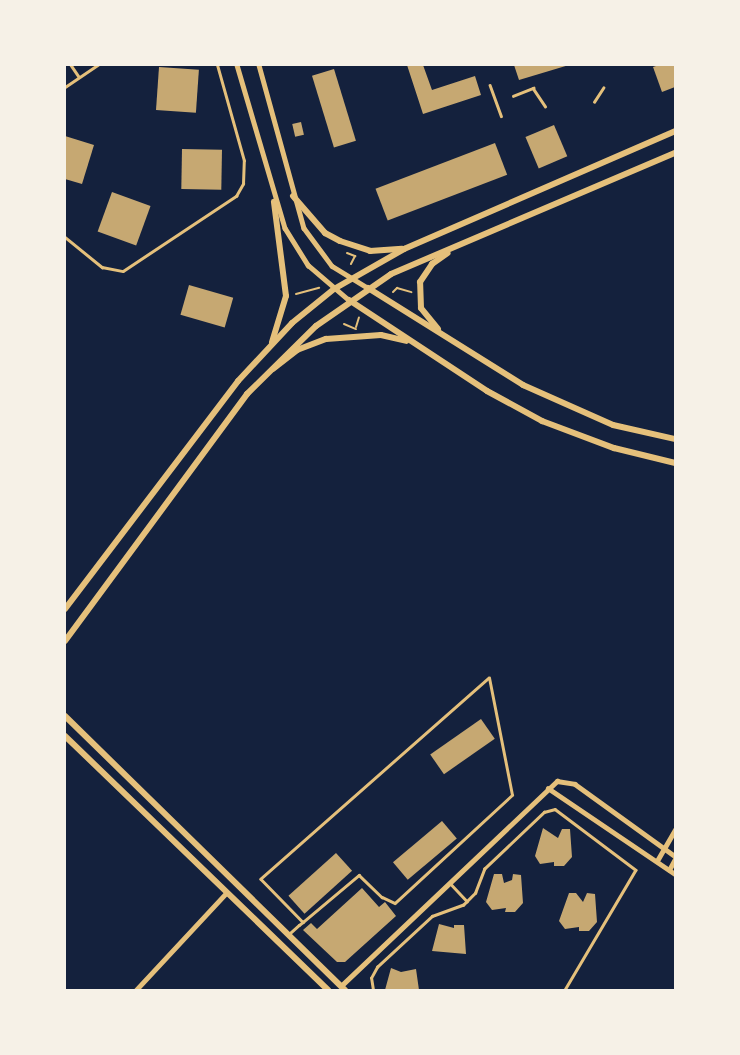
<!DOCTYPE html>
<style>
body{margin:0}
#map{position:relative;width:740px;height:1055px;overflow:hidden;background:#14213d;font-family:"Alegreya Sans",sans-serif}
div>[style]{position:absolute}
.building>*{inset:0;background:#c6a872;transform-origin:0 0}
.path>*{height:2px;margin:-1px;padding:0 1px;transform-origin:1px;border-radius:1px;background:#e5c07b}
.service>*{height:2.5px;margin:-1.25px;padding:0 1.25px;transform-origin:1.25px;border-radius:1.25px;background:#e5c07b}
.minor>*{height:4.5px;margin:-2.25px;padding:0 2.25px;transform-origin:2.25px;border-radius:2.25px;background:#e5c07b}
.tertiary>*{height:6px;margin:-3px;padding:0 3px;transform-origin:3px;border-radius:3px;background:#e5c07b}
.secondary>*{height:6px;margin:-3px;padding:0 3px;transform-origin:3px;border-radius:3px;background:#e5c07b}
span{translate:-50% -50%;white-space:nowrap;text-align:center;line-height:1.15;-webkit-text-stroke:7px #f6f1e7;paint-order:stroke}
.frame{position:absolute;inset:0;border:66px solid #f6f1e7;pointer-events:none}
</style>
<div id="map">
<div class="building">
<div style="clip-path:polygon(407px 65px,423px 65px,432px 90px,475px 76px,481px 95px,423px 114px)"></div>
<div style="clip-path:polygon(514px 65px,569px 65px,519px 80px)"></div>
<div style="clip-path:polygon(659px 65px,675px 65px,675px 87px,662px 92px,653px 67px)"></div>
<div style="left:159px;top:67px;width:40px;height:43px;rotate:4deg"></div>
<div style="left:334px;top:69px;width:75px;height:23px;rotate:73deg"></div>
<div style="left:301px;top:122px;width:13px;height:9px;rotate:77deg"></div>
<div style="left:554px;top:125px;width:34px;height:31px;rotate:67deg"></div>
<div style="clip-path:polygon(65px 136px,94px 145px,82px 184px,65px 179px)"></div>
<div style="left:495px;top:143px;width:34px;height:128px;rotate:69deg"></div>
<div style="left:182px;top:149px;width:40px;height:40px;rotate:1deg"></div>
<div style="left:112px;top:192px;width:41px;height:42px;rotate:20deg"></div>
<div style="left:189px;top:285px;width:46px;height:31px;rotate:16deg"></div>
<div style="left:481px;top:719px;width:24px;height:62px;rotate:55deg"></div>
<div style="left:442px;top:821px;width:23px;height:64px;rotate:50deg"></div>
<div style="clip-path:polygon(543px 828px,558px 838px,562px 829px,570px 829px,572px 857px,564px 866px,554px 866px,554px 862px,540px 864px,535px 856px)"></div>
<div style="left:336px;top:853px;width:24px;height:64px;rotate:48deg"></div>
<div style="clip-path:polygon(494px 874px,502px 874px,504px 883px,512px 880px,513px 874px,521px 875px,523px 903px,515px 912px,505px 912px,506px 908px,492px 910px,486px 902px)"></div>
<div style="clip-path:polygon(362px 888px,379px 907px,385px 902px,396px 916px,345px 962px,337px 962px,303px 930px,311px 923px,317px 929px)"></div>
<div style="clip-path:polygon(569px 893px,576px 893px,583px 902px,587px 893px,595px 894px,597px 922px,589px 931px,579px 931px,579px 927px,565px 929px,559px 921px)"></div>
<div style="clip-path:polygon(439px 924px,454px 928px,454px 925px,464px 925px,466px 954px,432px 951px)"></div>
<div style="clip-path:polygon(391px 968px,401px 972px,416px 969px,419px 990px,385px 990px)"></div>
</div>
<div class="path">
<div style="left:347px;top:253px;width:9px;rotate:21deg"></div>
<div style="left:355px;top:256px;width:9px;rotate:117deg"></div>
<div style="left:393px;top:292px;width:6px;rotate:-45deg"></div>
<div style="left:397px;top:288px;width:15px;rotate:16deg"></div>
<div style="left:296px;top:294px;width:24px;rotate:-15deg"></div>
<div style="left:344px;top:324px;width:13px;rotate:23deg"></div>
<div style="left:356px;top:327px;width:10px;rotate:-73deg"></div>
</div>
<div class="service">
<div style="left:71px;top:65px;width:14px;rotate:56deg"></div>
<div style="left:490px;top:85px;width:33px;rotate:70deg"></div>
<div style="left:65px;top:87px;width:40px;rotate:-34deg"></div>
<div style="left:513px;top:96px;width:22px;rotate:-22deg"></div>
<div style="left:533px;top:88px;width:22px;rotate:56deg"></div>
<div style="left:594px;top:102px;width:17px;rotate:-57deg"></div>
<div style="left:65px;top:237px;width:48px;rotate:39deg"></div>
<div style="left:102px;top:267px;width:21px;rotate:11deg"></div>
<div style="left:123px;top:271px;width:136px;rotate:-33.6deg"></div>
<div style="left:236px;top:196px;width:14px;rotate:-60deg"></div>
<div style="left:243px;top:184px;width:23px;rotate:-88deg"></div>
<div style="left:244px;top:161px;width:100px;rotate:-105.7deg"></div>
<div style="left:450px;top:883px;width:25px;rotate:47deg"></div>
<div style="left:289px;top:934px;width:13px;rotate:-42deg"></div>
<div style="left:299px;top:925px;width:5px;rotate:-37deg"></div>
<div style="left:303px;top:922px;width:73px;rotate:-40deg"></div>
<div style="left:359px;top:875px;width:32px;rotate:44deg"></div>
<div style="left:382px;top:897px;width:14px;rotate:25deg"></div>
<div style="left:395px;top:903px;width:159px;rotate:-42.7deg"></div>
<div style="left:512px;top:795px;width:119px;rotate:-101.1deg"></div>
<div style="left:489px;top:678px;width:304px;rotate:138.6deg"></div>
<div style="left:261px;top:879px;width:60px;rotate:45.7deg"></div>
<div style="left:373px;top:990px;width:12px;rotate:-99deg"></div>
<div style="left:371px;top:978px;width:13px;rotate:-61deg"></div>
<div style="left:377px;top:967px;width:75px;rotate:-42.8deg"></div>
<div style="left:432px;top:916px;width:33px;rotate:-20deg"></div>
<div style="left:463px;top:905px;width:17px;rotate:-45deg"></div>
<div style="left:475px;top:893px;width:26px;rotate:-69deg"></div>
<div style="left:484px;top:869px;width:83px;rotate:-43.5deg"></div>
<div style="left:544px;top:812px;width:11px;rotate:-15deg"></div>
<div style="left:555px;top:809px;width:101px;rotate:37deg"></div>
<div style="left:636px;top:870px;width:139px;rotate:120.6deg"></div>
</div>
<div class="minor">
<div style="left:237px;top:65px;width:170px;rotate:73.6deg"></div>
<div style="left:285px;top:228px;width:44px;rotate:58.1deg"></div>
<div style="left:308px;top:265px;width:54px;rotate:40.5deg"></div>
<div style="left:259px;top:65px;width:169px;rotate:74.6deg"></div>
<div style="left:304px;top:228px;width:47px;rotate:53.6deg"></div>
<div style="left:332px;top:266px;width:42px;rotate:31.4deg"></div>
<div style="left:548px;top:788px;width:153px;rotate:34.1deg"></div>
<div style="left:657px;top:861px;width:36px;rotate:-60deg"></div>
<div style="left:669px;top:870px;width:13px;rotate:-61deg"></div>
<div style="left:341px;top:986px;width:298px;rotate:-43.5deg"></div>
<div style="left:557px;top:781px;width:18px;rotate:9deg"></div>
<div style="left:575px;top:784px;width:123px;rotate:35.8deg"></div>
<div style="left:136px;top:990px;width:132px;rotate:-47.1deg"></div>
</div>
<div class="tertiary">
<div style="left:65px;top:716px;width:392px;rotate:44.4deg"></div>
<div style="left:65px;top:736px;width:366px;rotate:44deg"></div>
</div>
<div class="secondary">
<div style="left:293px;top:196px;width:49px;rotate:49.1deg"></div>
<div style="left:325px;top:233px;width:17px;rotate:28deg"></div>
<div style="left:340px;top:241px;width:32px;rotate:18deg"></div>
<div style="left:370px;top:251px;width:32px;rotate:-4deg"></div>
<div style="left:368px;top:288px;width:183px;rotate:32deg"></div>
<div style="left:523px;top:385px;width:98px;rotate:24deg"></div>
<div style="left:613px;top:425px;width:64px;rotate:12.7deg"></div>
<div style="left:349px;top:300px;width:165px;rotate:33.4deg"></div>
<div style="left:487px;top:391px;width:63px;rotate:28.6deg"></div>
<div style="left:542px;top:421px;width:77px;rotate:20.6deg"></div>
<div style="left:614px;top:448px;width:63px;rotate:13.8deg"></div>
<div style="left:438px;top:329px;width:27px;rotate:-129deg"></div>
<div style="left:421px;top:308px;width:26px;rotate:-92deg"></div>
<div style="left:420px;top:282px;width:22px;rotate:-56deg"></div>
<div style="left:432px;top:264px;width:19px;rotate:-35deg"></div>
<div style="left:272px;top:342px;width:48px;rotate:-73.1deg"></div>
<div style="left:286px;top:296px;width:95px;rotate:-97.3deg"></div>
<div style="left:273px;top:369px;width:31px;rotate:-38deg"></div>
<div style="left:297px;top:350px;width:31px;rotate:-21deg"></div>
<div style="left:326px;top:339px;width:55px;rotate:-4.2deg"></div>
<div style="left:381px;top:335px;width:26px;rotate:13deg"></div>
<div style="left:65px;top:609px;width:286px;rotate:-52.8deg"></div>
<div style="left:238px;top:381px;width:79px;rotate:-47deg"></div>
<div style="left:292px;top:323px;width:54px;rotate:-39deg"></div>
<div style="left:334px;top:289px;width:81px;rotate:-29.7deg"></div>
<div style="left:404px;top:249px;width:296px;rotate:-23.5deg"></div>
<div style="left:65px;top:641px;width:307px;rotate:-53.6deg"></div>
<div style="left:247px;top:394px;width:97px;rotate:-44.6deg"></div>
<div style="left:316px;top:326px;width:91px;rotate:-34.7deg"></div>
<div style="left:391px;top:274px;width:309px;rotate:-23.1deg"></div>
</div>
<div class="frame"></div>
</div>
